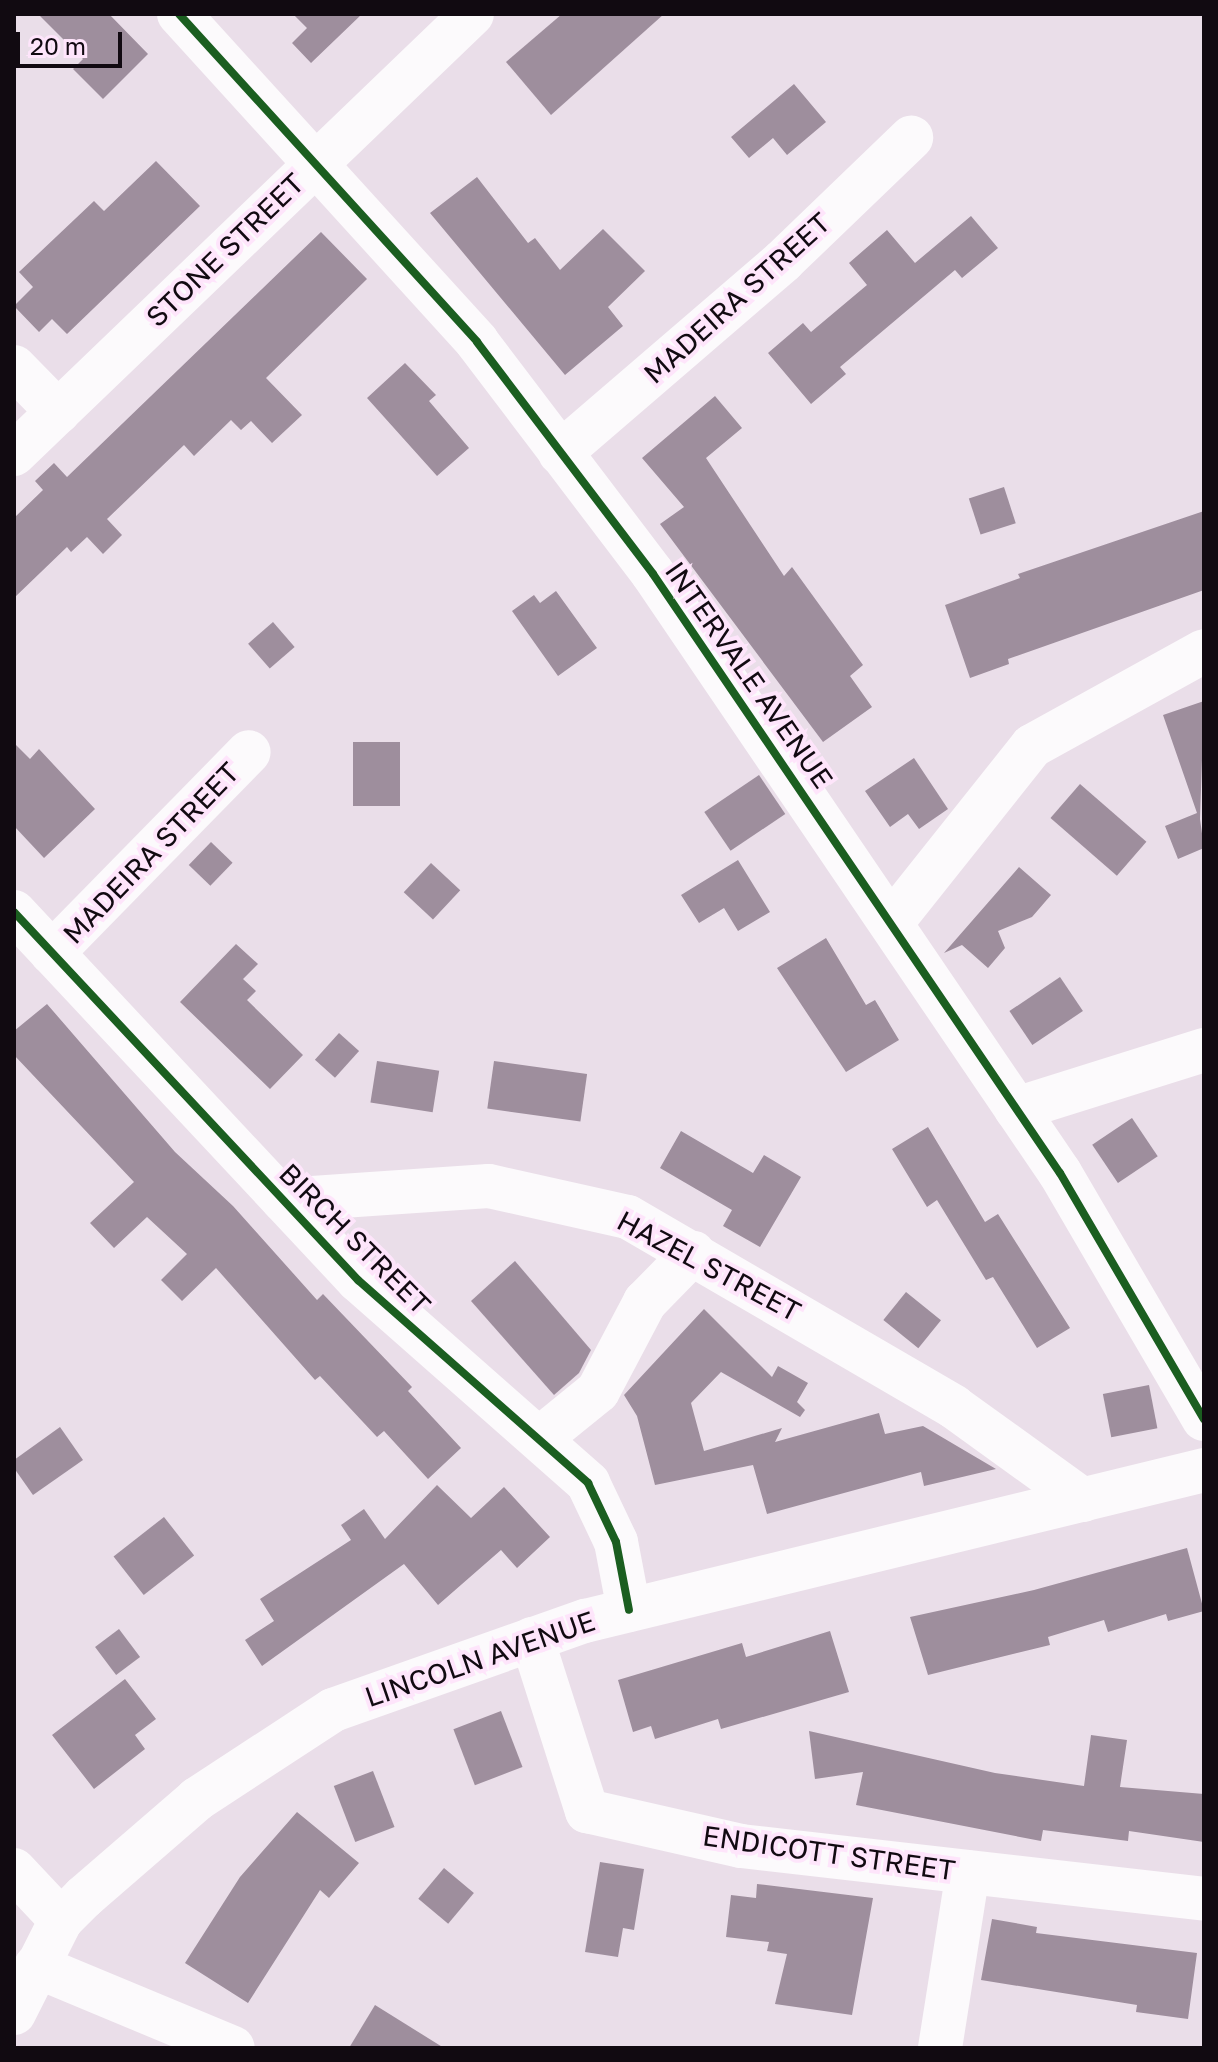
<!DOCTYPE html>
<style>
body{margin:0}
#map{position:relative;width:1218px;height:2062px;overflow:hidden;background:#eadee9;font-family:"Golos Text",sans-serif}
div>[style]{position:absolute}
.building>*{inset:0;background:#9e8e9d;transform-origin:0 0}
.minor>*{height:44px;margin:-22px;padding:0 22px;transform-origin:22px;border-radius:22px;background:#fcfafc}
.major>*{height:44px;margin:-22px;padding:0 22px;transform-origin:22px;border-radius:22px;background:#fcfafc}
.cycleway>*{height:8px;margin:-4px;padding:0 4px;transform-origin:4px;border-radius:4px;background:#1b5e20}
span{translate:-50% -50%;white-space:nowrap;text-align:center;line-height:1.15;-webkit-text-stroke:8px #fee5fb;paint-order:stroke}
.street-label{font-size:28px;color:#110a11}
.frame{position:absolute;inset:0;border:16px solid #110a11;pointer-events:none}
.scale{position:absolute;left:16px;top:32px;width:106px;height:36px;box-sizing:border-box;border:4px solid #110a11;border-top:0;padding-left:10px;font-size:24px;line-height:28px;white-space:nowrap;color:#110a11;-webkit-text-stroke:6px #fee5fb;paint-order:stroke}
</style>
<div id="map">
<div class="building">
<div style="clip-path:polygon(38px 14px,109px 14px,148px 54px,103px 99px,73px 69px,83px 59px)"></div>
<div style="clip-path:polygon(293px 14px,362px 14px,311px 63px,292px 43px,307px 28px)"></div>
<div style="clip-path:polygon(562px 14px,664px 14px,551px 115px,506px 62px)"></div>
<div style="clip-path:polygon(794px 84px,826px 122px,787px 155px,773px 138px,749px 158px,731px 137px)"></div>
<div style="clip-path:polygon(156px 161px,200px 206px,67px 334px,52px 319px,39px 332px,14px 306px,33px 287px,19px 272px,94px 201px,104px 211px)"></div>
<div style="clip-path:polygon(477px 177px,528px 243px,535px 238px,560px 270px,603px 229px,645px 271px,608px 307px,623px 326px,565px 375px,430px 213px)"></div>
<div style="clip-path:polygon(971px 216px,998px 248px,962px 278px,955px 270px,840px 367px,846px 374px,811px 404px,768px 353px,803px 323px,811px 332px,867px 285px,849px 263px,887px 230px,915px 263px)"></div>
<div style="clip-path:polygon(321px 232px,367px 279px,266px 378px,302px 415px,272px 443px,251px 421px,241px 430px,231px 420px,194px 456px,184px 445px,107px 519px,122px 535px,103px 554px,87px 537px,71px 552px,67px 547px,14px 598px,14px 518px,43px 490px,35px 481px,54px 463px,67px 477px)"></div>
<div style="clip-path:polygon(405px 363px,436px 395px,429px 401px,469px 448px,437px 476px,367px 398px)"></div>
<div style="clip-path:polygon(715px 396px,742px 428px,706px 458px,784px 576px,792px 567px,863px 665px,850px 676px,872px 707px,823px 742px,660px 524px,684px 507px,642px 458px)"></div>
<div style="left:1004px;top:487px;width:38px;height:37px;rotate:72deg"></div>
<div style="clip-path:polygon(1204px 511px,1204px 590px,1008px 659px,1009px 664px,970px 678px,945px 605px,1020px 578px,1018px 574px)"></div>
<div style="clip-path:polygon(556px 591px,597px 648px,558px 676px,512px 611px,534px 595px,540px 603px)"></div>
<div style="left:273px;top:622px;width:33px;height:33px;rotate:49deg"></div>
<div style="clip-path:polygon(1204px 701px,1200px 819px,1204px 848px,1178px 859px,1165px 826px,1197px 813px,1163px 715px)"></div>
<div style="left:353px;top:742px;width:47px;height:64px"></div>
<div style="clip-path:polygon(14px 743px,30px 759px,39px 749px,95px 809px,44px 858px,14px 826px)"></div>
<div style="clip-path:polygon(914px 758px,948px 809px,919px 829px,908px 814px,890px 827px,865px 791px)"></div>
<div style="left:759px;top:775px;width:47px;height:66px;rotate:56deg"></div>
<div style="left:1080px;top:784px;width:88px;height:45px;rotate:41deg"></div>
<div style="left:211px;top:842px;width:30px;height:32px;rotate:44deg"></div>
<div style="clip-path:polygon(738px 860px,770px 912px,738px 931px,724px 908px,699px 923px,681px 895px)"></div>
<div style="left:431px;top:863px;width:40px;height:40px;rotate:43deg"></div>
<div style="clip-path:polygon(1019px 867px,1051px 895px,1032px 917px,998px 931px,1005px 948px,988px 968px,962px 945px,944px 953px)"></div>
<div style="clip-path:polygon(826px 938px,866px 1005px,875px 1000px,899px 1040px,846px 1072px,777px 968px)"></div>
<div style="clip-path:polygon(236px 944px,258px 964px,243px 979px,256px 991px,247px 1000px,303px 1055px,270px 1089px,180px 1002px)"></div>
<div style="left:1060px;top:977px;width:41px;height:61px;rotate:56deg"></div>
<div style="clip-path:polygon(47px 1004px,175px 1152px,233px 1206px,317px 1300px,323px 1294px,412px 1387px,408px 1391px,461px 1448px,428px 1479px,384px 1431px,377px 1437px,320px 1376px,315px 1380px,216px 1268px,182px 1301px,161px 1280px,187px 1254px,147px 1217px,114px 1248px,90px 1223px,134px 1182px,14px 1055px,14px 1031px)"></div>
<div style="left:339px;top:1033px;width:27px;height:36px;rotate:42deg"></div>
<div style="left:377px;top:1061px;width:63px;height:42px;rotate:9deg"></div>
<div style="left:494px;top:1061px;width:94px;height:48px;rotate:8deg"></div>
<div style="left:1132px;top:1118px;width:46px;height:48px;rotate:56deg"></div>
<div style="clip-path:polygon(928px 1127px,985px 1222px,998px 1214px,1070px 1328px,1037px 1348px,993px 1277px,986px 1280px,937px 1200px,927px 1207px,892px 1149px)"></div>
<div style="clip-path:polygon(681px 1131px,753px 1173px,764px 1155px,801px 1177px,760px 1247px,723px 1226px,732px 1210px,660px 1168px)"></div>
<div style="clip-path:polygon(515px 1261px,591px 1350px,579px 1373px,554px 1395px,471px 1301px)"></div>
<div style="left:906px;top:1292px;width:45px;height:36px;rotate:39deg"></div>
<div style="clip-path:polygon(704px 1309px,772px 1377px,778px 1366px,808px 1383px,797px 1402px,805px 1410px,800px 1417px,721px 1372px,691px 1403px,704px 1451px,782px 1428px,775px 1442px,879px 1413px,885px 1434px,923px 1426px,996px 1469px,924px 1486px,921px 1472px,767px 1514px,753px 1465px,655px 1485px,637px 1416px,624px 1395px)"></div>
<div style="left:1149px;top:1385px;width:44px;height:47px;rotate:79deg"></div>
<div style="clip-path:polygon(60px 1427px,83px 1460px,33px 1495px,14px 1468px,14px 1460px)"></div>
<div style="clip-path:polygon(437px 1485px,471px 1518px,504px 1487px,550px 1537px,517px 1568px,501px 1550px,438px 1605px,404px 1564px,262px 1666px,245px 1640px,274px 1621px,260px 1599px,351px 1540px,341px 1525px,364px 1509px,385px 1539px)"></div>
<div style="left:164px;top:1517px;width:49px;height:64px;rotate:52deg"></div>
<div style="clip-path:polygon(1187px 1548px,1204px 1611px,1168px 1621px,1166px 1614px,1108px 1632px,1104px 1620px,1048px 1637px,1050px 1645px,928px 1675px,910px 1617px,1034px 1590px)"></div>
<div style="left:119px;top:1629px;width:35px;height:30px;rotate:53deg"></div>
<div style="clip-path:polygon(830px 1631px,849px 1692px,721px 1729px,718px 1719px,655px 1739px,651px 1726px,633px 1732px,618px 1680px,742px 1643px,746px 1657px)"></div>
<div style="clip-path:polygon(125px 1679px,156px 1719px,135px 1735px,145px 1749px,94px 1789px,52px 1735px)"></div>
<div style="left:501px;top:1711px;width:60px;height:51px;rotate:69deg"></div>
<div style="clip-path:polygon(809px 1731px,995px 1773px,1084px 1786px,1091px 1735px,1127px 1740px,1120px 1787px,1204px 1794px,1204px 1842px,1129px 1831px,1128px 1841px,1043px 1830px,1041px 1841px,856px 1805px,863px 1772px,815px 1779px)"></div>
<div style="left:373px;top:1771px;width:60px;height:42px;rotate:69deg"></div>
<div style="clip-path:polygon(297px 1812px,359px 1863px,329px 1898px,320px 1890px,248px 2003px,185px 1963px,240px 1877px)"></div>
<div style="clip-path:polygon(600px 1862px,644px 1869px,634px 1930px,623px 1928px,618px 1957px,585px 1952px)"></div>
<div style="left:444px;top:1868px;width:39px;height:40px;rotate:40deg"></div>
<div style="clip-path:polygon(757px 1884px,873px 1898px,852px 2015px,775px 2004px,787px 1954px,767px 1951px,769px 1942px,726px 1937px,731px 1895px,756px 1898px)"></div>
<div style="clip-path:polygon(992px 1919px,1037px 1927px,1036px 1933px,1197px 1953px,1188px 2019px,1136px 2012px,1137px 2005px,981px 1980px)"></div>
<div style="clip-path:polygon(375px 2005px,444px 2048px,349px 2048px)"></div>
</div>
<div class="minor">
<div style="left:179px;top:14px;width:443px;rotate:47.7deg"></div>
<div style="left:477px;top:342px;width:291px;rotate:52.8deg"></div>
<div style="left:653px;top:574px;width:724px;rotate:55.81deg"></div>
<div style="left:1060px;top:1173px;width:285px;rotate:59.7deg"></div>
<div style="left:14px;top:367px;width:63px;rotate:45.6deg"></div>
<div style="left:560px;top:453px;width:294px;rotate:-40.7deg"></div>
<div style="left:783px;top:261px;width:178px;rotate:-43.9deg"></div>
<div style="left:14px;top:454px;width:635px;rotate:-43.85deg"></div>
<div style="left:14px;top:912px;width:504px;rotate:46.93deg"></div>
<div style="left:358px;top:1280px;width:307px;rotate:41.4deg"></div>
<div style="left:588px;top:1483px;width:65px;rotate:64.6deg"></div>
<div style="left:616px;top:1542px;width:69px;rotate:79.2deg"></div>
<div style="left:892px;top:922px;width:225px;rotate:-51.5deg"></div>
<div style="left:1032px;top:746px;width:196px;rotate:-28.9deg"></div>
<div style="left:52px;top:953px;width:281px;rotate:-45.6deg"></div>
<div style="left:1016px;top:1109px;width:197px;rotate:-17.4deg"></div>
<div style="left:283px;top:1200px;width:206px;rotate:-3.9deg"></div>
<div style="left:489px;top:1186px;width:142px;rotate:12.6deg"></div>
<div style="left:628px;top:1217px;width:377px;rotate:30.2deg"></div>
<div style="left:954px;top:1407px;width:159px;rotate:35.8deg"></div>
<div style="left:539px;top:1439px;width:76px;rotate:-39.1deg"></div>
<div style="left:598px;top:1391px;width:101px;rotate:-62.2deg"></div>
<div style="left:645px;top:1302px;width:69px;rotate:-45.6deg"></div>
<div style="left:532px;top:1639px;width:181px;rotate:72.3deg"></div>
<div style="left:587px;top:1811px;width:158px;rotate:12.8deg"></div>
<div style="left:741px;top:1846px;width:466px;rotate:6.5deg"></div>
<div style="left:36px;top:1966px;width:213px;rotate:22.6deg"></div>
<div style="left:940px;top:2048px;width:178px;rotate:-81deg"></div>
</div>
<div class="major">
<div style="left:14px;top:1870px;width:69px;rotate:46.8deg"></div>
<div style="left:14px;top:2013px;width:104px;rotate:-63.2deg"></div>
<div style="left:61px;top:1920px;width:33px;rotate:-45deg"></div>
<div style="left:84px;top:1897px;width:150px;rotate:-40.9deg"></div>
<div style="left:197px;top:1799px;width:163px;rotate:-33.2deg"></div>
<div style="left:333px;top:1710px;width:267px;rotate:-19.5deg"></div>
<div style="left:585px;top:1621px;width:637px;rotate:-13.71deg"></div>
</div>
<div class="cycleway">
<div style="left:179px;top:14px;width:443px;rotate:47.7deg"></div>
<div style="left:477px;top:342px;width:291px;rotate:52.8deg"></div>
<div style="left:653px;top:574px;width:724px;rotate:55.81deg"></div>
<div style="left:1060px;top:1173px;width:285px;rotate:59.7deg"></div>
<div style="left:14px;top:912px;width:504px;rotate:46.93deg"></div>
<div style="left:358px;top:1280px;width:307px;rotate:41.4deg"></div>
<div style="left:588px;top:1483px;width:65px;rotate:64.6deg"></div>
<div style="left:616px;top:1542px;width:69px;rotate:79.2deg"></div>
</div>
<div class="street-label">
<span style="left:225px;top:250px;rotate:-44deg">STONE STREET</span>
<span style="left:737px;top:298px;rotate:-42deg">MADEIRA STREET</span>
<span style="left:749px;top:675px;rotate:55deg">INTERVALE AVENUE</span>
<span style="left:151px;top:853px;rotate:-46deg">MADEIRA STREET</span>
<span style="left:355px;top:1239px;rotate:45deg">BIRCH STREET</span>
<span style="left:709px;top:1266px;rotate:28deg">HAZEL STREET</span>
<span style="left:480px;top:1659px;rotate:-19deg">LINCOLN AVENUE</span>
<span style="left:829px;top:1853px;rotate:8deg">ENDICOTT STREET</span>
</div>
<div class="frame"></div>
<div class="scale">20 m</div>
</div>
